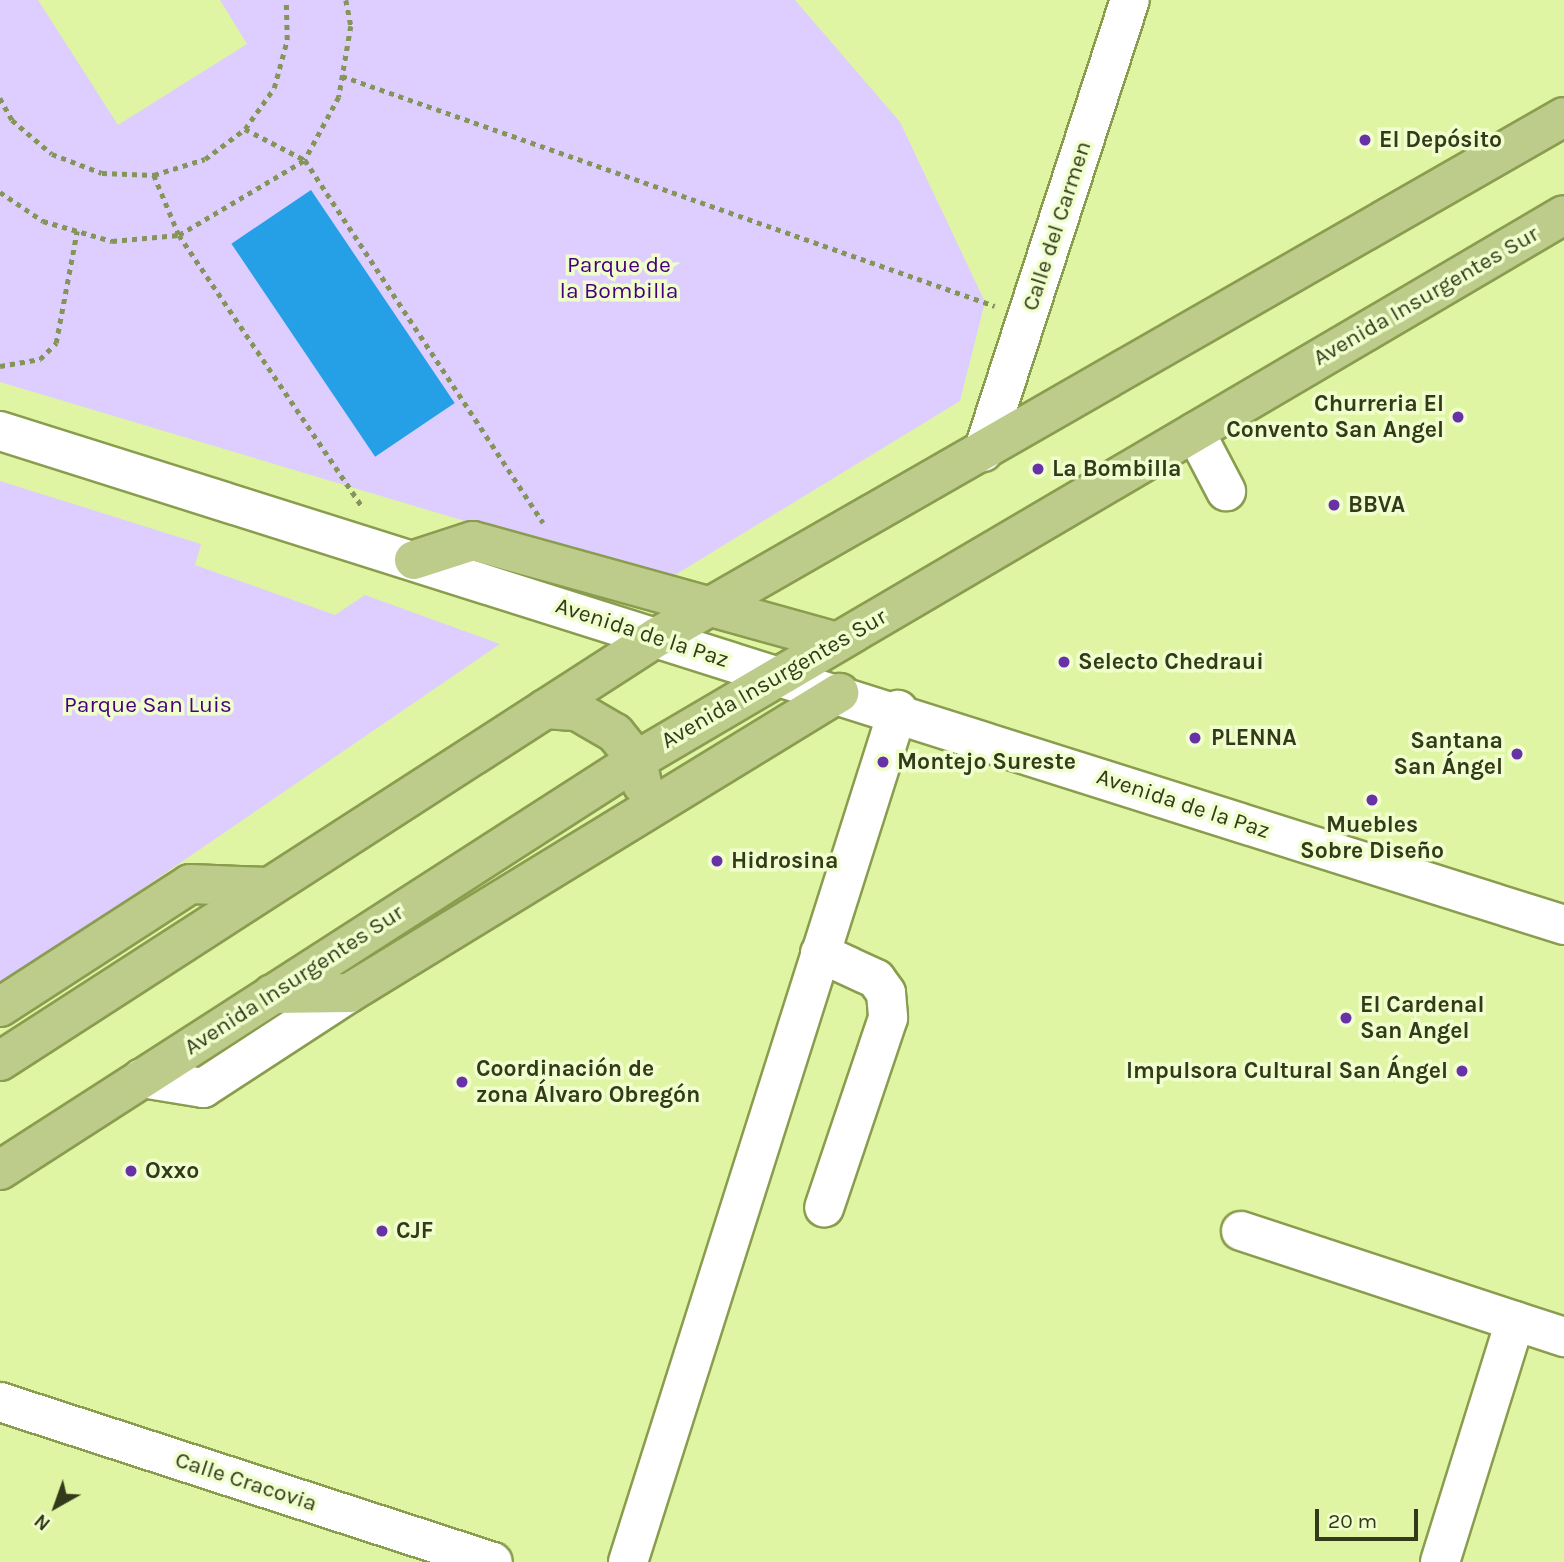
<!DOCTYPE html>
<meta charset="utf-8">
<style>
body{margin:0}
#map{position:relative;width:1564px;height:1562px;overflow:hidden;background:#dff5a3;font-family:Karla,sans-serif}
div>[style]{position:absolute}
.green>*{inset:0;background:#decdff}
.water>*{inset:0;background:#25a0e6;transform-origin:0 0}
.path>*{height:4.5px;margin-top:-2.25px;transform-origin:0;background:repeating-linear-gradient(90deg,#85945b 0 5px,transparent 0 10px)}
.roads{filter:drop-shadow(2px 0 #8a9d4f) drop-shadow(-2px 0 #8a9d4f) drop-shadow(0 2px #8a9d4f) drop-shadow(0 -2px #8a9d4f)}
.minor>*{height:38px;margin:-19px;padding:0 19px;transform-origin:19px;border-radius:19px;background:#fff}
.major>*{height:38px;margin:-19px;padding:0 19px;transform-origin:19px;border-radius:19px;background:#bdcb8b}
.dots>*{width:19px;height:19px;translate:-50% -50%;box-sizing:border-box;border:4px solid #f0fece;border-radius:50%}
span{translate:-50% -50%;white-space:nowrap;text-align:center;line-height:1.15;-webkit-text-stroke:7px #f0fece;paint-order:stroke}
.poi-label{font-size:23px;color:#323a19;font-weight:700}
.left{translate:0 -50%;text-align:left}
.right{translate:-100% -50%;text-align:right}
.street-label{font-size:23px;color:#323a19}
.park-label{font-size:23px;color:#46007d}
.north{position:absolute;left:21px;top:1471px;width:70px;height:70px;-webkit-text-stroke:5px #f0fece;paint-order:stroke;rotate:220deg;font-size:19px;font-weight:700;line-height:28px;text-align:center;color:#323a19}
.north::after{content:'';display:block;margin:auto;width:24px;height:32px;background:#323a19;clip-path:polygon(50% 0,100% 100%,50% 72%,0 100%)}
.scale{position:absolute;left:1315px;top:1509px;width:103px;height:32px;box-sizing:border-box;border:4px solid #323a19;border-top:0;padding-left:9px;font-size:21px;line-height:24px;white-space:nowrap;color:#323a19;-webkit-text-stroke:5px #f0fece;paint-order:stroke}
</style>
<div id="map">
<div class="green">
<div style="clip-path:polygon(0 0,38px 0,118px 125px,247px 44px,220px 0,795px 0,900px 122px,985px 302px,960px 401px,665px 581px,0 382px)"></div>
<div style="clip-path:polygon(0 481px,201px 544px,195px 565px,335px 615px,365px 595px,500px 644px,0 986px)"></div>
</div>
<div class="water">
<div style="left:311px;top:190px;width:257px;height:96px;rotate:56deg"></div>
</div>
<div class="path">
<div style="left:346px;top:0;width:26px;rotate:79deg"></div>
<div style="left:351px;top:26px;width:72px;rotate:99.6deg"></div>
<div style="left:339px;top:97px;width:72px;rotate:118.4deg"></div>
<div style="left:305px;top:160px;width:434px;rotate:56.7deg"></div>
<div style="left:342px;top:76px;width:692px;rotate:19.4deg"></div>
<div style="left:0;top:98px;width:25px;rotate:61deg"></div>
<div style="left:12px;top:120px;width:52px;rotate:40.4deg"></div>
<div style="left:52px;top:154px;width:53px;rotate:20.8deg"></div>
<div style="left:102px;top:173px;width:52px;rotate:2.2deg"></div>
<div style="left:154px;top:175px;width:53px;rotate:-17.4deg"></div>
<div style="left:205px;top:159px;width:50px;rotate:-36.9deg"></div>
<div style="left:245px;top:129px;width:50px;rotate:-54.7deg"></div>
<div style="left:274px;top:88px;width:50px;rotate:-74.8deg"></div>
<div style="left:287px;top:40px;width:40px;rotate:-91.4deg"></div>
<div style="left:245px;top:129px;width:68px;rotate:27.3deg"></div>
<div style="left:154px;top:175px;width:65px;rotate:67.4deg"></div>
<div style="left:179px;top:235px;width:147px;rotate:-30.8deg"></div>
<div style="left:0;top:192px;width:52px;rotate:34deg"></div>
<div style="left:43px;top:221px;width:72px;rotate:16.2deg"></div>
<div style="left:112px;top:241px;width:67px;rotate:-5.1deg"></div>
<div style="left:179px;top:235px;width:327px;rotate:56deg"></div>
<div style="left:0;top:366px;width:41px;rotate:-9.9deg"></div>
<div style="left:40px;top:359px;width:23px;rotate:-45deg"></div>
<div style="left:56px;top:343px;width:114px;rotate:-79.4deg"></div>
</div>
<div class="roads">
<div class="minor">
<div style="left:0;top:431px;width:1640px;rotate:17.53deg"></div>
<div style="left:1195px;top:432px;width:67px;rotate:62.3deg"></div>
<div style="left:983px;top:452px;width:475px;rotate:-72deg"></div>
<div style="left:820px;top:953px;width:62px;rotate:24.9deg"></div>
<div style="left:876px;top:979px;width:17px;rotate:54deg"></div>
<div style="left:886px;top:993px;width:25px;rotate:85deg"></div>
<div style="left:888px;top:1018px;width:200px;rotate:108.6deg"></div>
<div style="left:142px;top:1078px;width:62px;rotate:9.3deg"></div>
<div style="left:203px;top:1088px;width:174px;rotate:-33.1deg"></div>
<div style="left:1241px;top:1231px;width:288px;rotate:18.2deg"></div>
<div style="left:0;top:1402px;width:518px;rotate:17.98deg"></div>
<div style="left:628px;top:1562px;width:894px;rotate:-72.42deg"></div>
<div style="left:1440px;top:1562px;width:252px;rotate:-72.7deg"></div>
<div style="left:1515px;top:1321px;width:52px;rotate:18.1deg"></div>
</div>
<div class="major">
<div style="left:414px;top:560px;width:62px;rotate:-17.9deg"></div>
<div style="left:473px;top:541px;width:377px;rotate:15.5deg"></div>
<div style="left:545px;top:709px;width:32px;rotate:4deg"></div>
<div style="left:577px;top:711px;width:44px;rotate:30.1deg"></div>
<div style="left:615px;top:733px;width:35px;rotate:51deg"></div>
<div style="left:637px;top:760px;width:25px;rotate:78deg"></div>
<div style="left:272px;top:994px;width:77px;rotate:-0.7deg"></div>
<div style="left:349px;top:993px;width:575px;rotate:-31.48deg"></div>
<div style="left:0;top:1007px;width:226px;rotate:-32.9deg"></div>
<div style="left:190px;top:884px;width:78px;rotate:2.2deg"></div>
<div style="left:0;top:1061px;width:782px;rotate:-32.84deg"></div>
<div style="left:657px;top:637px;width:1045px;rotate:-29.83deg"></div>
<div style="left:0;top:1170px;width:758px;rotate:-32.77deg"></div>
<div style="left:637px;top:760px;width:1075px;rotate:-30.45deg"></div>
</div>
</div>
<div class="dots">
<div style="left:1365px;top:140px;background:#6831a8"></div>
<div style="left:1458px;top:417px;background:#6831a8"></div>
<div style="left:1038px;top:469px;background:#6831a8"></div>
<div style="left:1334px;top:505px;background:#6831a8"></div>
<div style="left:1064px;top:662px;background:#6831a8"></div>
<div style="left:1195px;top:738px;background:#6831a8"></div>
<div style="left:1517px;top:754px;background:#6831a8"></div>
<div style="left:883px;top:762px;background:#6831a8"></div>
<div style="left:1372px;top:800px;background:#6831a8"></div>
<div style="left:717px;top:861px;background:#6831a8"></div>
<div style="left:1346px;top:1018px;background:#6831a8"></div>
<div style="left:1462px;top:1071px;background:#6831a8"></div>
<div style="left:462px;top:1082px;background:#6831a8"></div>
<div style="left:131px;top:1171px;background:#6831a8"></div>
<div style="left:382px;top:1231px;background:#6831a8"></div>
</div>
<div class="poi-label">
<span class="left" style="left:1379px;top:140px">El Depósito</span>
<span class="right" style="left:1444px;top:417px">Churreria El<br>Convento San Angel</span>
<span class="left" style="left:1052px;top:469px">La Bombilla</span>
<span class="left" style="left:1348px;top:505px">BBVA</span>
<span class="left" style="left:1078px;top:662px">Selecto Chedraui</span>
<span class="left" style="left:1211px;top:738px">PLENNA</span>
<span class="right" style="left:1503px;top:754px">Santana<br>San Ángel</span>
<span class="left" style="left:897px;top:762px">Montejo Sureste</span>
<span style="left:1372px;top:838px">Muebles<br>Sobre Diseño</span>
<span class="left" style="left:731px;top:861px">Hidrosina</span>
<span class="left" style="left:1360px;top:1018px">El Cardenal<br>San Angel</span>
<span class="left" style="left:476px;top:1082px">Coordinación de<br>zona Álvaro Obregón</span>
<span class="right" style="left:1448px;top:1071px">Impulsora Cultural San Ángel</span>
<span class="left" style="left:145px;top:1171px">Oxxo</span>
<span class="left" style="left:396px;top:1231px">CJF</span>
</div>
<div class="street-label">
<span style="left:1057px;top:226px;rotate:-72deg">Calle del Carmen</span>
<span style="left:1426px;top:296px;rotate:-30deg">Avenida Insurgentes Sur</span>
<span style="left:642px;top:633px;rotate:18deg">Avenida de la Paz</span>
<span style="left:774px;top:679px;rotate:-30deg">Avenida Insurgentes Sur</span>
<span style="left:1183px;top:804px;rotate:18deg">Avenida de la Paz</span>
<span style="left:294px;top:980px;rotate:-33deg">Avenida Insurgentes Sur</span>
<span style="left:246px;top:1482px;rotate:18deg">Calle Cracovia</span>
</div>
<div class="park-label">
<span style="left:619px;top:278px">Parque de<br>la Bombilla</span>
<span style="left:148px;top:705px">Parque San Luis</span>
</div>
<div class="north">N</div>
<div class="scale">20 m</div>
</div>
